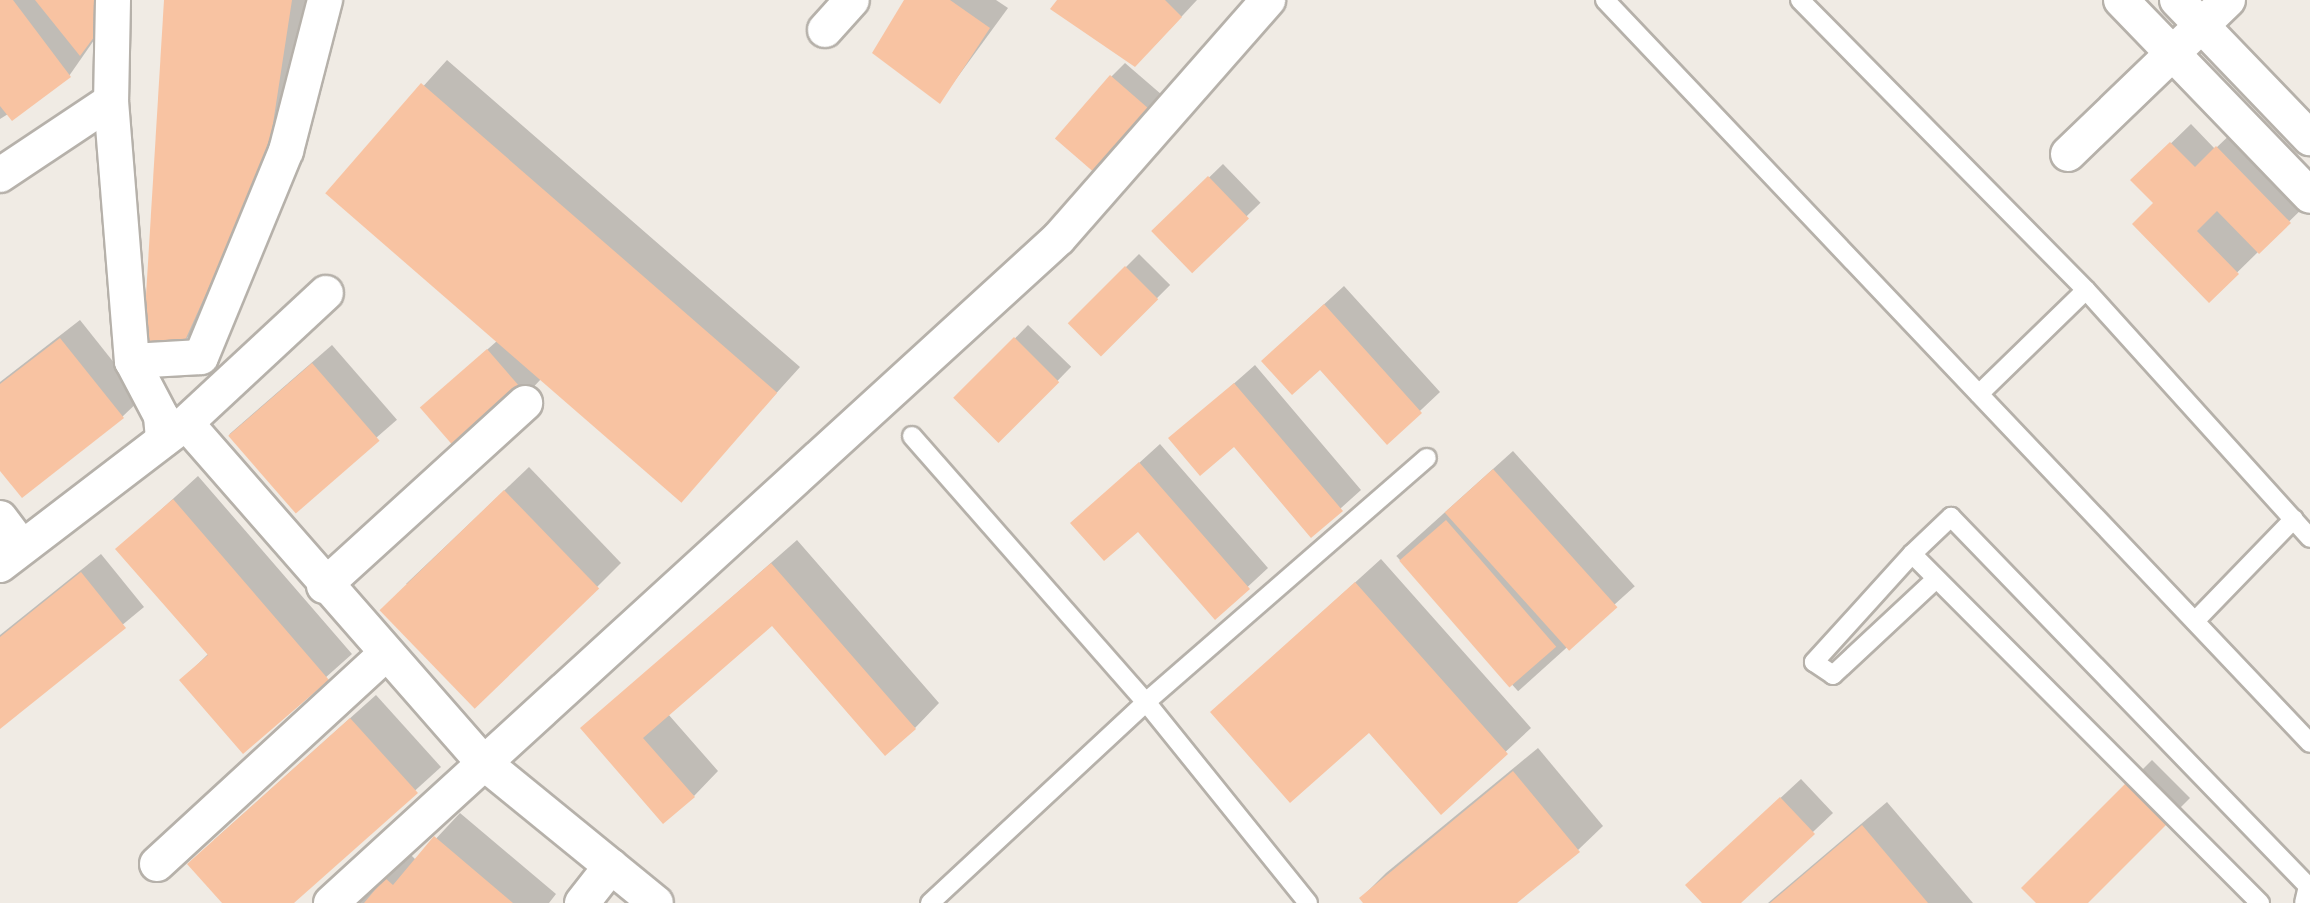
<!DOCTYPE html>
<style>
body{margin:0}
#map{position:relative;width:2310px;height:903px;overflow:hidden;background:#f0ebe4;font-family:Arial,sans-serif}
div>[style]{position:absolute}
.shadow>*{inset:0;background:#0003;transform-origin:0 0}
.building>*{inset:0;background:#f8c3a2;transform-origin:0 0}
.roads{filter:drop-shadow(2px 0 #b6b1aa) drop-shadow(-2px 0 #b6b1aa) drop-shadow(0 2px #b6b1aa) drop-shadow(0 -2px #b6b1aa)}
.service>*{height:18px;margin:-9px;padding:0 9px;transform-origin:9px;border-radius:9px;background:#fff}
.minor>*{height:34px;margin:-17px;padding:0 17px;transform-origin:17px;border-radius:17px;background:#fff}
span{translate:-50% -50%;white-space:nowrap;text-align:center;line-height:1.15;-webkit-text-stroke:7px #fef9f2;paint-order:stroke}
</style>
<div id="map">
<div class="shadow">
<div style="clip-path:polygon(0 0,122px 0,69px 76px,0 119px)"></div>
<div style="clip-path:polygon(166px 0,312px 0,292px 129px,206px 320px,181px 344px)"></div>
<div style="clip-path:polygon(907px 0,996px 0,1008px 8px,940px 101px)"></div>
<div style="clip-path:polygon(1060px 0,1197px 0,1155px 45px)"></div>
<div style="clip-path:polygon(447px 60px,800px 367px,680px 500px,541px 379px,527px 394px,436px 395px,497px 341px,327px 193px)"></div>
<div style="clip-path:polygon(1125px 63px,1169px 101px,1116px 163px,1111px 77px)"></div>
<div style="clip-path:polygon(2191px 124px,2215px 149px,2237px 128px,2309px 202px,2209px 300px,2156px 203px,2133px 180px)"></div>
<div style="left:1223px;top:164px;width:54px;height:97px;rotate:46deg"></div>
<div style="left:1139px;top:254px;width:44px;height:97px;rotate:45deg"></div>
<div style="clip-path:polygon(1344px 286px,1440px 392px,1387px 442px,1320px 367px,1283px 342px)"></div>
<div style="clip-path:polygon(80px 320px,142px 398px,122px 417px,0 467px,0 382px)"></div>
<div style="left:1028px;top:325px;width:60px;height:103px;rotate:44deg"></div>
<div style="left:332px;top:345px;width:99px;height:136px;rotate:49deg"></div>
<div style="clip-path:polygon(1255px 365px,1361px 490px,1311px 535px,1234px 445px,1171px 439px)"></div>
<div style="clip-path:polygon(1160px 444px,1268px 568px,1215px 617px,1138px 529px,1073px 523px)"></div>
<div style="left:1513px;top:451px;width:182px;height:157px;rotate:48deg"></div>
<div style="clip-path:polygon(529px 467px,621px 563px,596px 588px,406px 584px)"></div>
<div style="clip-path:polygon(198px 476px,352px 654px,243px 751px,182px 680px,209px 653px,118px 549px)"></div>
<div style="clip-path:polygon(797px 540px,939px 703px,915px 728px,773px 623px,668px 714px,718px 771px,694px 796px,583px 728px)"></div>
<div style="clip-path:polygon(101px 554px,144px 607px,0 726px,0 635px)"></div>
<div style="clip-path:polygon(1381px 559px,1531px 728px,1441px 812px,1369px 731px,1212px 712px)"></div>
<div style="clip-path:polygon(376px 695px,441px 767px,291px 903px,225px 903px,214px 840px)"></div>
<div style="clip-path:polygon(1538px 748px,1603px 826px,1578px 850px,1514px 903px,1366px 903px,1361px 898px,1386px 873px)"></div>
<div style="clip-path:polygon(2152px 760px,2190px 798px,2085px 903px,2039px 903px,2024px 888px)"></div>
<div style="clip-path:polygon(1801px 779px,1833px 813px,1738px 903px,1704px 903px,1707px 866px)"></div>
<div style="clip-path:polygon(1887px 802px,1973px 903px,1768px 903px)"></div>
<div style="clip-path:polygon(460px 813px,556px 894px,549px 903px,357px 903px,411px 855px,416px 860px)"></div>
</div>
<div class="building">
<div style="clip-path:polygon(0 0,13px 0,71px 77px,12px 121px,0 106px)"></div>
<div style="clip-path:polygon(35px 0,104px 0,103px 25px,80px 56px)"></div>
<div style="clip-path:polygon(164px 0,292px 0,268px 156px,182px 347px,143px 345px)"></div>
<div style="clip-path:polygon(904px 0,950px 0,990px 28px,940px 104px,872px 53px)"></div>
<div style="clip-path:polygon(1057px 0,1165px 0,1182px 17px,1135px 67px,1050px 9px)"></div>
<div style="left:1110px;top:75px;width:62px;height:84px;rotate:41deg"></div>
<div style="left:421px;top:83px;width:472px;height:146px;rotate:41deg"></div>
<div style="clip-path:polygon(2170px 142px,2195px 167px,2216px 146px,2291px 223px,2259px 254px,2217px 211px,2197px 231px,2239px 274px,2209px 303px,2132px 224px,2153px 203px,2130px 180px)"></div>
<div style="left:1208px;top:176px;width:59px;height:79px;rotate:46deg"></div>
<div style="left:1125px;top:266px;width:47px;height:81px;rotate:45deg"></div>
<div style="clip-path:polygon(1324px 304px,1422px 413px,1387px 445px,1320px 370px,1292px 395px,1261px 361px)"></div>
<div style="left:1014px;top:337px;width:64px;height:86px;rotate:45deg"></div>
<div style="clip-path:polygon(60px 338px,124px 418px,22px 498px,0 471px,0 384px)"></div>
<div style="left:487px;top:349px;width:62px;height:89px;rotate:49deg"></div>
<div style="left:312px;top:363px;width:103px;height:111px;rotate:49deg"></div>
<div style="clip-path:polygon(1234px 383px,1343px 511px,1311px 538px,1234px 447px,1200px 476px,1168px 438px)"></div>
<div style="clip-path:polygon(1139px 462px,1250px 589px,1215px 620px,1138px 532px,1104px 561px,1070px 523px)"></div>
<div style="left:1493px;top:469px;width:186px;height:65px;rotate:48deg"></div>
<div style="left:504px;top:490px;width:137px;height:173px;rotate:46deg"></div>
<div style="clip-path:polygon(173px 499px,329px 680px,243px 754px,179px 680px,208px 655px,115px 549px)"></div>
<div style="left:1446px;top:520px;width:168px;height:62px;rotate:49deg"></div>
<div style="clip-path:polygon(771px 563px,916px 729px,885px 756px,772px 626px,643px 738px,695px 797px,663px 824px,580px 728px)"></div>
<div style="clip-path:polygon(81px 572px,126px 628px,0 729px,0 637px)"></div>
<div style="clip-path:polygon(1355px 582px,1508px 754px,1441px 815px,1369px 733px,1290px 803px,1210px 712px)"></div>
<div style="clip-path:polygon(350px 718px,418px 793px,294px 903px,222px 903px,187px 864px)"></div>
<div style="clip-path:polygon(1513px 771px,1580px 852px,1517px 903px,1363px 903px,1359px 898px)"></div>
<div style="clip-path:polygon(2131px 778px,2172px 819px,2088px 903px,2036px 903px,2021px 888px)"></div>
<div style="clip-path:polygon(1780px 797px,1815px 834px,1741px 903px,1702px 903px,1685px 885px)"></div>
<div style="clip-path:polygon(1862px 825px,1928px 903px,1770px 903px)"></div>
<div style="clip-path:polygon(434px 836px,513px 903px,364px 903px,385px 878px,393px 885px)"></div>
</div>
<div class="roads">
<div class="service">
<div style="left:1605px;top:0;width:1024px;rotate:46.5deg"></div>
<div style="left:1800px;top:0;width:407px;rotate:45.4deg"></div>
<div style="left:2086px;top:290px;width:334px;rotate:47.9deg"></div>
<div style="left:1979px;top:394px;width:149px;rotate:-44.2deg"></div>
<div style="left:912px;top:436px;width:354px;rotate:48.7deg"></div>
<div style="left:1146px;top:702px;width:258px;rotate:51.1deg"></div>
<div style="left:1912px;top:554px;width:146px;rotate:132.2deg"></div>
<div style="left:1814px;top:662px;width:23px;rotate:34deg"></div>
<div style="left:1833px;top:675px;width:141px;rotate:-43deg"></div>
<div style="left:2195px;top:621px;width:142px;rotate:-45.9deg"></div>
<div style="left:930px;top:903px;width:295px;rotate:-42.9deg"></div>
<div style="left:1146px;top:702px;width:372px;rotate:-41deg"></div>
<div style="left:2260px;top:903px;width:493px;rotate:-134.9deg"></div>
<div style="left:1912px;top:554px;width:54px;rotate:-43.5deg"></div>
<div style="left:1951px;top:517px;width:513px;rotate:45.95deg"></div>
<div style="left:2308px;top:886px;width:17px;rotate:103deg"></div>
</div>
<div class="minor">
<div style="left:113px;top:0;width:101px;rotate:91.1deg"></div>
<div style="left:111px;top:101px;width:261px;rotate:85.4deg"></div>
<div style="left:132px;top:361px;width:62px;rotate:62.2deg"></div>
<div style="left:161px;top:416px;width:24px;rotate:85deg"></div>
<div style="left:2121px;top:0;width:272px;rotate:46deg"></div>
<div style="left:2177px;top:0;width:192px;rotate:46.1deg"></div>
<div style="left:825px;top:30px;width:40px;rotate:-48deg"></div>
<div style="left:2068px;top:154px;width:222px;rotate:-43.9deg"></div>
<div style="left:0;top:175px;width:133px;rotate:-33.7deg"></div>
<div style="left:132px;top:361px;width:69px;rotate:-3.3deg"></div>
<div style="left:201px;top:357px;width:223px;rotate:-67.6deg"></div>
<div style="left:286px;top:151px;width:156px;rotate:-75.5deg"></div>
<div style="left:186px;top:423px;width:451px;rotate:48.8deg"></div>
<div style="left:483px;top:762px;width:223px;rotate:39.2deg"></div>
<div style="left:0;top:518px;width:36px;rotate:53deg"></div>
<div style="left:0;top:565px;width:234px;rotate:-37.4deg"></div>
<div style="left:186px;top:423px;width:191px;rotate:-42.9deg"></div>
<div style="left:324px;top:586px;width:272px;rotate:-42.3deg"></div>
<div style="left:157px;top:864px;width:310px;rotate:-42.6deg"></div>
<div style="left:331px;top:903px;width:986px;rotate:-42.41deg"></div>
<div style="left:1059px;top:238px;width:317px;rotate:-48.7deg"></div>
<div style="left:582px;top:903px;width:47px;rotate:-51.9deg"></div>
</div>
</div>
</div>
